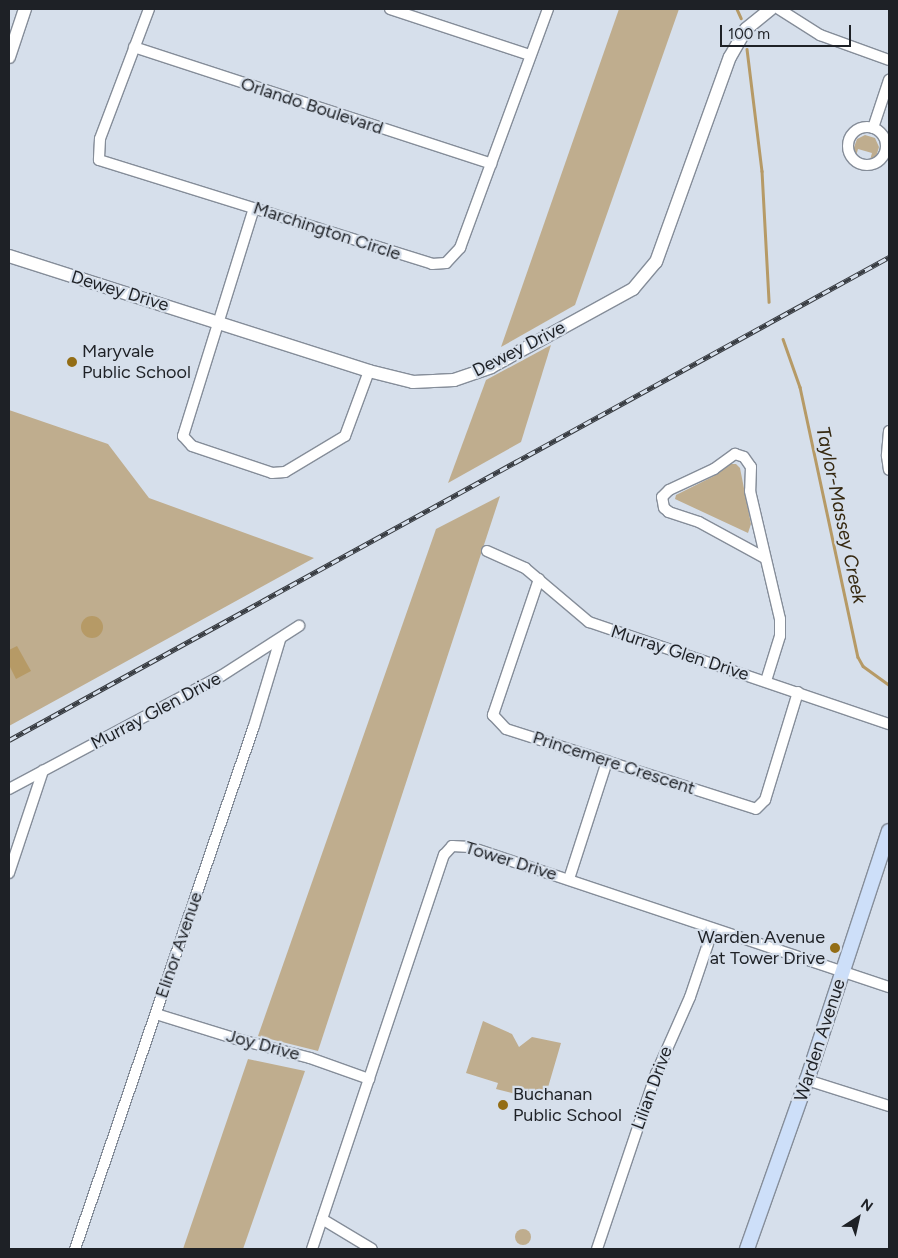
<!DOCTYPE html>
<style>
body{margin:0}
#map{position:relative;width:898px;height:1258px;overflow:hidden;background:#d6dfeb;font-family:Figtree,sans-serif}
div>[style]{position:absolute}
.green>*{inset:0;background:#bfad8e}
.round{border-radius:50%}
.water>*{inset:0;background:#b69a66}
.stream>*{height:2.5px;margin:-1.25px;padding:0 1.25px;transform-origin:1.25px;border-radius:1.25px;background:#b69a66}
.roads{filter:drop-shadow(1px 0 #858d99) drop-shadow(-1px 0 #858d99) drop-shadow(0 1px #858d99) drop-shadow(0 -1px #858d99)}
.minor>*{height:10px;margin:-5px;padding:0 5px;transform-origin:5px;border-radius:5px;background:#fff}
.minor>.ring{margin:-5px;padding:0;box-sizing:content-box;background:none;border:10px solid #fff;border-radius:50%}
.tertiary>*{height:12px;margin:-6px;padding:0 6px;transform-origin:6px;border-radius:6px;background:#fff}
.secondary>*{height:14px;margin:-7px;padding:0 7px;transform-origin:7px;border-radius:7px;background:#cddff9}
.rail>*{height:4.5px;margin-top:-2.25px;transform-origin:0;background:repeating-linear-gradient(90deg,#d6dfeb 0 8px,#383c42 0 16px);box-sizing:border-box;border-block:1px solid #383c42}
.dots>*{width:14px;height:14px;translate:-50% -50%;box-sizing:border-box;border:2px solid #d6dfeb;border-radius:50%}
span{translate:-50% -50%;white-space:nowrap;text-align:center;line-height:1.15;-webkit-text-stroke:4.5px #d6dfeb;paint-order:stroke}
.street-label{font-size:18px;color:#1e2126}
.poi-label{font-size:18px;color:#1e2126}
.left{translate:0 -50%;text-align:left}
.right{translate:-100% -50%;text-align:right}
.water-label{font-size:19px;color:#352810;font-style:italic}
.frame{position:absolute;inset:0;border:10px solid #1e2126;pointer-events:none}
.north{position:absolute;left:833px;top:1193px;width:50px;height:50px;-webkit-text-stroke:4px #d6dfeb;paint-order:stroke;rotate:35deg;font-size:14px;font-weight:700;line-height:20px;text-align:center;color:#1e2126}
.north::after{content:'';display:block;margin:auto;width:18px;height:22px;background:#1e2126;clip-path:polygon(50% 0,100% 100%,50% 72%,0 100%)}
.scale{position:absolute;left:720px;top:25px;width:131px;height:22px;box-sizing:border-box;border:2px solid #1e2126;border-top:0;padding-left:6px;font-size:15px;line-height:18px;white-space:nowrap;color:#1e2126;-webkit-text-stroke:4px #d6dfeb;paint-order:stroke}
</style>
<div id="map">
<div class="green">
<div style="clip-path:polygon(619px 9px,679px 9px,575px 305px,501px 347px)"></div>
<div style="clip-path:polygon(865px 135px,875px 138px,879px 147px,876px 157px,870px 160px,872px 153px,858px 149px,856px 156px,853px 150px,857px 139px)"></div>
<div style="clip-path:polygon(551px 345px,521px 442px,448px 483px,486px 380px)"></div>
<div style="clip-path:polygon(9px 410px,108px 444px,149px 498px,314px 558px,9px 726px)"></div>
<div style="clip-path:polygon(729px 464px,736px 464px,740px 468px,751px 524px,748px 533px,675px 499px,676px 495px,714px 476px)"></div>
<div style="clip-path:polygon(500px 496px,318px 1051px,258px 1036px,436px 529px)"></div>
<div style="clip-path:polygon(483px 1021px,512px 1034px,519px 1047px,532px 1037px,561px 1043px,544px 1101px,496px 1089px,498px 1083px,466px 1073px)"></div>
<div style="clip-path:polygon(248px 1059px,305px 1071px,243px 1249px,183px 1249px)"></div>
<div class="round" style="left:515px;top:1229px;width:16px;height:16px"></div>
</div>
<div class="water">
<div class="round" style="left:81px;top:616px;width:22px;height:22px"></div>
<div style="clip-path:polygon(17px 646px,31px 671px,16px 679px,9px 665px,9px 650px)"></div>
</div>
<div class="stream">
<div style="left:737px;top:9px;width:10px;rotate:66deg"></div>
<div style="left:747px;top:49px;width:123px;rotate:83deg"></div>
<div style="left:762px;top:171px;width:131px;rotate:86.9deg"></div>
<div style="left:783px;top:339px;width:51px;rotate:70.5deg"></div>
<div style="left:800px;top:387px;width:276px;rotate:77.9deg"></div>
<div style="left:858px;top:657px;width:10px;rotate:61deg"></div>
<div style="left:863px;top:666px;width:32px;rotate:36deg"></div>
</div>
<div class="roads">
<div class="minor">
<div style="left:149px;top:9px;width:139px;rotate:110.7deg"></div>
<div style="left:100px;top:139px;width:21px;rotate:93deg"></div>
<div style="left:99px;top:160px;width:349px;rotate:17.3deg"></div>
<div style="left:432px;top:264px;width:14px;rotate:-4deg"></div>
<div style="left:446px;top:263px;width:21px;rotate:-47deg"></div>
<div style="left:460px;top:248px;width:255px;rotate:-69.8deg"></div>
<div style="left:390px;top:9px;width:147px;rotate:18.2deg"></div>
<div style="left:779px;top:9px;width:49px;rotate:32.4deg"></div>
<div style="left:820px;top:35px;width:73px;rotate:19.9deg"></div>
<div style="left:134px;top:47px;width:376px;rotate:18.1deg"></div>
<div class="ring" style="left:848px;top:127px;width:28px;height:28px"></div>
<div style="left:873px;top:128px;width:51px;rotate:-71.6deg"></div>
<div style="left:254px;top:208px;width:239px;rotate:107.3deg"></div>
<div style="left:183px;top:436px;width:13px;rotate:48deg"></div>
<div style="left:192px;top:446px;width:84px;rotate:18.6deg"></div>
<div style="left:272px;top:473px;width:13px;rotate:-4deg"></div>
<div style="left:285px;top:472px;width:70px;rotate:-31deg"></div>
<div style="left:345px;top:436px;width:69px;rotate:-69.7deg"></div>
<div style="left:889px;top:431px;width:25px;rotate:95deg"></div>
<div style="left:887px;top:456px;width:14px;rotate:82deg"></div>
<div style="left:487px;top:551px;width:42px;rotate:24.1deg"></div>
<div style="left:525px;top:568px;width:84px;rotate:40.2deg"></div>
<div style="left:589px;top:622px;width:317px;rotate:18.8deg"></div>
<div style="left:765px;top:558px;width:75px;rotate:-151.4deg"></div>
<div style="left:699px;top:522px;width:32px;rotate:-162deg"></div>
<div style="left:669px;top:512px;width:6px;rotate:-141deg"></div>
<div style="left:664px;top:508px;width:11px;rotate:-100deg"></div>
<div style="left:662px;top:497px;width:10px;rotate:-45deg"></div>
<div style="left:669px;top:490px;width:50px;rotate:-25deg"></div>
<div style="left:714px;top:469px;width:26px;rotate:-36deg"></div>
<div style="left:735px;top:454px;width:9px;rotate:18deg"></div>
<div style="left:744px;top:457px;width:12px;rotate:55deg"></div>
<div style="left:751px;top:467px;width:24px;rotate:92deg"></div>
<div style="left:750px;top:491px;width:131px;rotate:76.8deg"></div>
<div style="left:780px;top:619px;width:17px;rotate:90deg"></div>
<div style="left:780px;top:636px;width:47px;rotate:107.3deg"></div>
<div style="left:539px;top:579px;width:144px;rotate:108.7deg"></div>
<div style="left:493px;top:715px;width:19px;rotate:47deg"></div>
<div style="left:506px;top:729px;width:262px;rotate:17.7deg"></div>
<div style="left:756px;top:809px;width:13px;rotate:-45deg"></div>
<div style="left:765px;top:800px;width:113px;rotate:-73deg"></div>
<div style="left:9px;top:789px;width:240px;rotate:-28.1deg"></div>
<div style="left:221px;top:676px;width:93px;rotate:-32.7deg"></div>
<div style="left:9px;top:873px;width:108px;rotate:-71.6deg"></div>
<div style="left:569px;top:879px;width:124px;rotate:-72.1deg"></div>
<div style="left:156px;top:1014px;width:85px;rotate:17.2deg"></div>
<div style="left:237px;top:1039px;width:75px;rotate:14.6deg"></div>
<div style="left:310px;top:1058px;width:63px;rotate:19.6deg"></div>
<div style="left:807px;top:1080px;width:86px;rotate:17.6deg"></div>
<div style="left:322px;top:1219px;width:58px;rotate:31deg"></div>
<div style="left:75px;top:1249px;width:553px;rotate:-71.11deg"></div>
<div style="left:254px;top:726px;width:90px;rotate:-73.2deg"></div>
<div style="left:312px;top:1249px;width:416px;rotate:-71.5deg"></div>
<div style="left:444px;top:855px;width:12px;rotate:-48deg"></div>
<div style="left:452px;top:846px;width:18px;rotate:3deg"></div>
<div style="left:470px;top:847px;width:442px;rotate:18.5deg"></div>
<div style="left:597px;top:1249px;width:185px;rotate:-71.4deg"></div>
<div style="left:656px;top:1074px;width:84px;rotate:-66.2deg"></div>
<div style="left:690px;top:997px;width:72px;rotate:-71.3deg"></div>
</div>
<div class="tertiary">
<div style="left:9px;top:57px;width:51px;rotate:-71.6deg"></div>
<div style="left:9px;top:256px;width:378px;rotate:17.7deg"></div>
<div style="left:369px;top:371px;width:45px;rotate:14deg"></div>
<div style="left:413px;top:382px;width:41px;rotate:-2.8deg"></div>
<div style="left:454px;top:380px;width:39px;rotate:-19deg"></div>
<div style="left:491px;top:367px;width:162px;rotate:-28.8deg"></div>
<div style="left:633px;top:289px;width:35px;rotate:-50deg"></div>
<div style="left:656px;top:262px;width:218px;rotate:-70.2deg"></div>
<div style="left:730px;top:57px;width:32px;rotate:-60deg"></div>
<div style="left:746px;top:29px;width:32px;rotate:-39deg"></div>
</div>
<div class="secondary">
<div style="left:747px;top:1249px;width:179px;rotate:-70.5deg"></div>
<div style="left:807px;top:1080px;width:262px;rotate:-71.8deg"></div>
</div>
</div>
<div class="rail">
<div style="left:9px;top:740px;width:1004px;rotate:-28.76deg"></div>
</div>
<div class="dots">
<div style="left:72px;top:362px;background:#936d15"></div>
<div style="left:835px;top:948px;background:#936d15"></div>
<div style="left:503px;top:1105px;background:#936d15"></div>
</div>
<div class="street-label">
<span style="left:312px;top:106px;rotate:18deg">Orlando Boulevard</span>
<span style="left:327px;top:231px;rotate:18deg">Marchington Circle</span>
<span style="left:120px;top:291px;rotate:17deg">Dewey Drive</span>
<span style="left:519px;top:349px;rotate:-27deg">Dewey Drive</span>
<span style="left:680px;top:653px;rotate:18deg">Murray Glen Drive</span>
<span style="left:156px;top:711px;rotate:-28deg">Murray Glen Drive</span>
<span style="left:614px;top:763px;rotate:18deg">Princemere Crescent</span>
<span style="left:511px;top:861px;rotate:17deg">Tower Drive</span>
<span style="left:179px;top:945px;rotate:-71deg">Elinor Avenue</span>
<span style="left:820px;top:1040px;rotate:-72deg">Warden Avenue</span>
<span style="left:263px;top:1045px;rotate:15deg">Joy Drive</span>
<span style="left:652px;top:1088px;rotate:-70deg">Lilian Drive</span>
</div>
<div class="poi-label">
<span class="left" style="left:82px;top:362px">Maryvale<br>Public School</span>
<span class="right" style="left:825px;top:948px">Warden Avenue<br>at Tower Drive</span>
<span class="left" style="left:513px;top:1105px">Buchanan<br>Public School</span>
</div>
<div class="water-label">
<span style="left:841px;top:515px;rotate:78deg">Taylor-Massey Creek</span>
</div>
<div class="frame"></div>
<div class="north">N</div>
<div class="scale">100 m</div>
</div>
